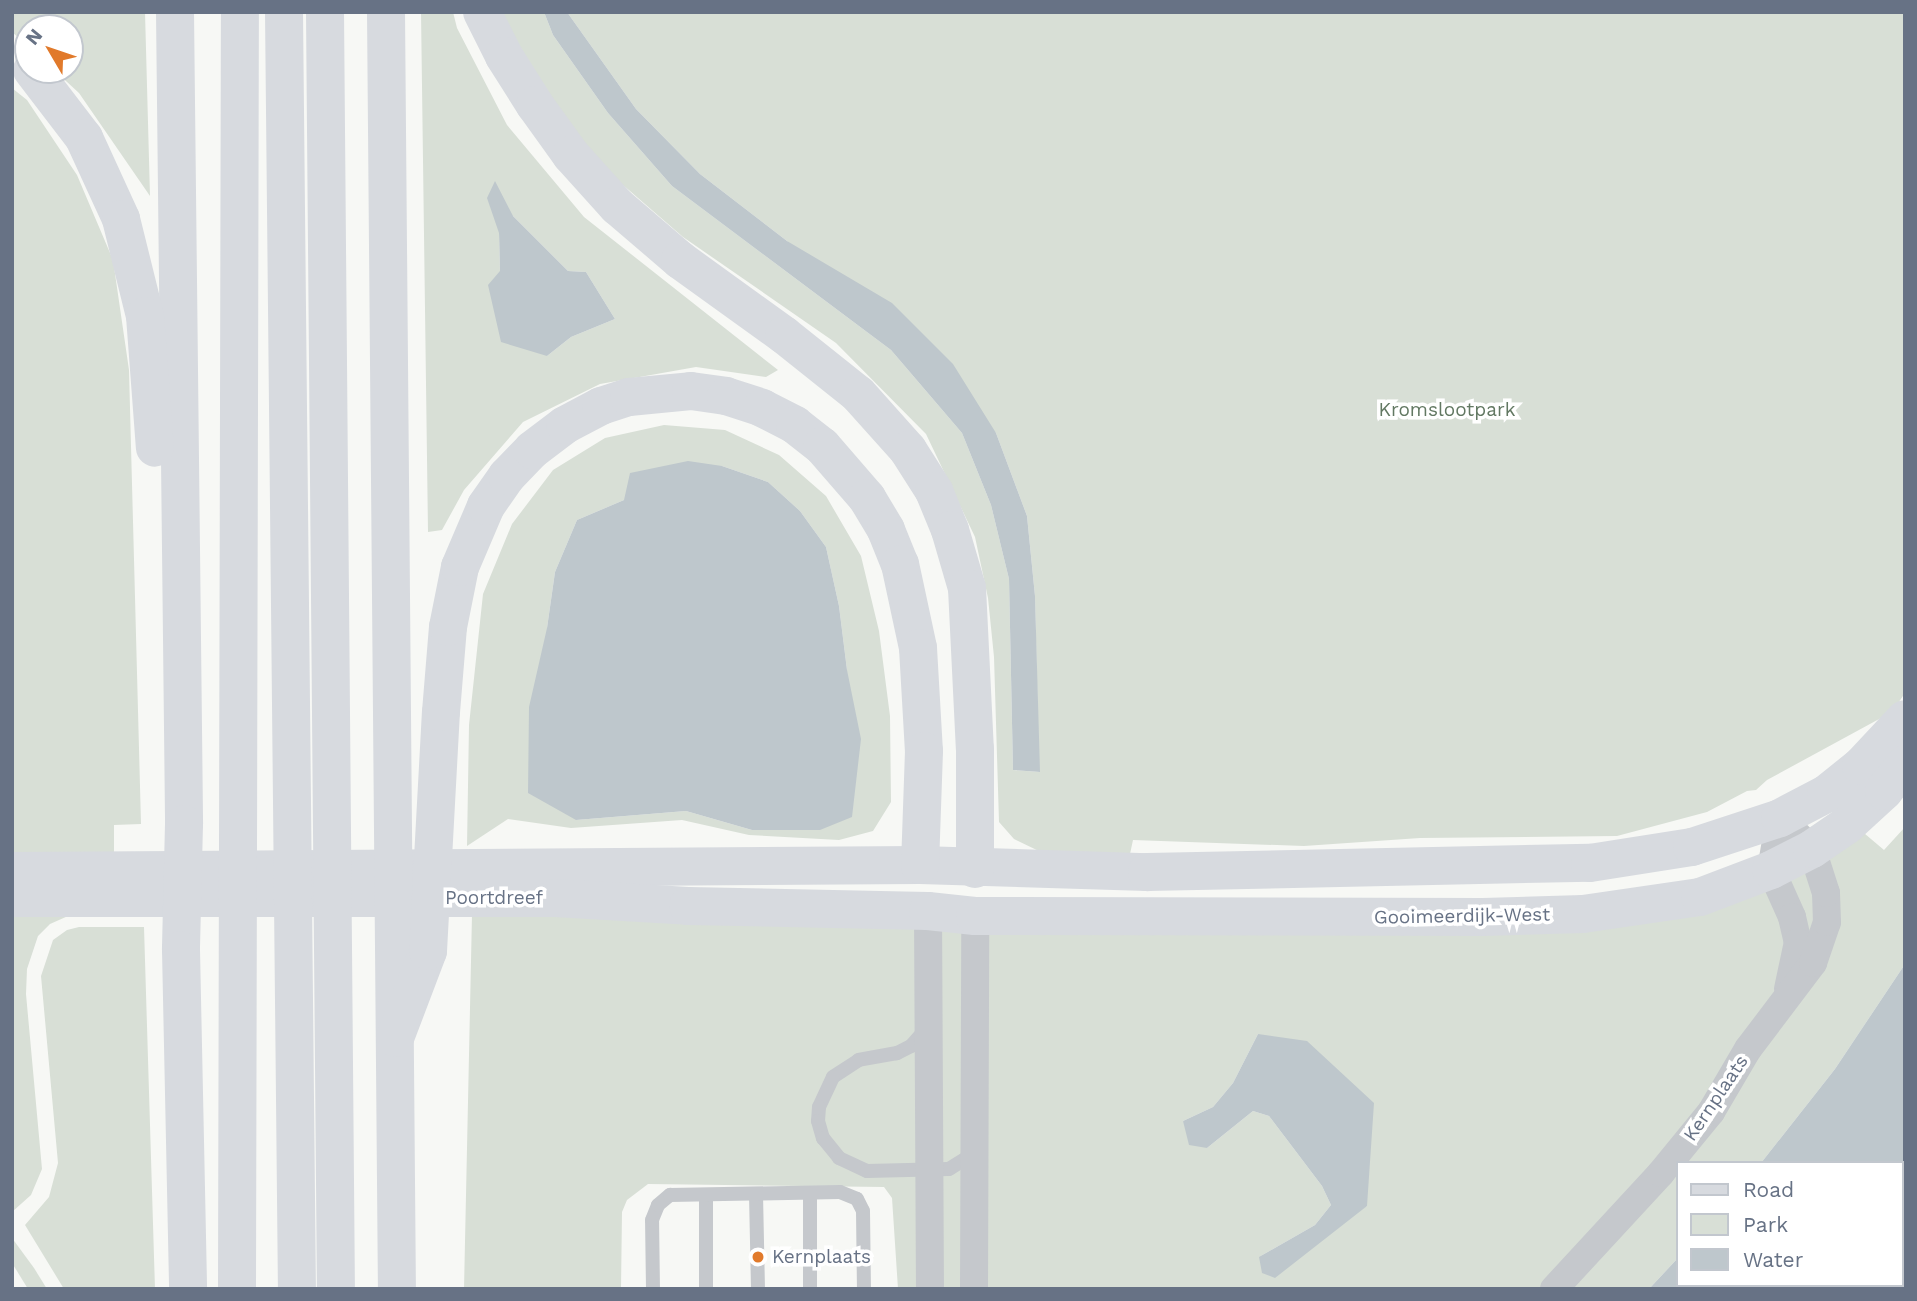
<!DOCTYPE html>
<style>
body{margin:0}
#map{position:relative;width:1917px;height:1301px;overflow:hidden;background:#f7f8f5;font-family:"Work Sans",sans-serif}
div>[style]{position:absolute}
.green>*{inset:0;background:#d8dfd6}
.water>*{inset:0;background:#bec7cc}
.lane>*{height:14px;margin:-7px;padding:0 7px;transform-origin:7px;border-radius:7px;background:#c5c8cc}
.street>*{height:28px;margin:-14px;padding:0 14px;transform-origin:14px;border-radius:14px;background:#c5c8cc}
.secondary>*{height:38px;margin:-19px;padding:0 19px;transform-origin:19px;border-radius:19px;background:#d7dadf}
.highway>*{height:38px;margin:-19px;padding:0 19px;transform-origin:19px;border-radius:19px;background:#d7dadf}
.dots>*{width:19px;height:19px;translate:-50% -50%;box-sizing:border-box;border:4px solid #fff;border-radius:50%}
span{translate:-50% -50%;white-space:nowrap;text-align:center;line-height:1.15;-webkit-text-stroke:7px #fff;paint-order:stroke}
.park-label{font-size:19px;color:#627862}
.street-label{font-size:19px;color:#677285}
.poi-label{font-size:19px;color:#677285}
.left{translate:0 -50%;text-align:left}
.frame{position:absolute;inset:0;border:14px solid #677285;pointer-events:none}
.legend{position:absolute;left:1676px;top:1161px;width:228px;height:126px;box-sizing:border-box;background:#fff;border:2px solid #c2c7ce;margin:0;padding:9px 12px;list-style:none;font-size:21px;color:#677285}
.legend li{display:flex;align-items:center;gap:14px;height:35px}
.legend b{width:35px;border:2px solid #c2c7ce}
.north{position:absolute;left:14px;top:14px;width:70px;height:70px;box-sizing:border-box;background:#fff;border:2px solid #c2c7ce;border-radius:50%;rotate:309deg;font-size:19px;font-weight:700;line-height:28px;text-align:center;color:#677285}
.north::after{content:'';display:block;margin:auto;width:24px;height:32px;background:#e17a2b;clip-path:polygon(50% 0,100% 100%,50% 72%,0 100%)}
</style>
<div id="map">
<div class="green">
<div style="clip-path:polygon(12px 12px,145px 12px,150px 196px,79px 93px,54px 70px,70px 70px,70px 28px,28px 28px,28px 46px,12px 32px)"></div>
<div style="clip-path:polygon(evenodd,421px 12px,453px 12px,457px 28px,507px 125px,584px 217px,778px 370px,766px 377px,696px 367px,600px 384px,523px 422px,464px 490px,442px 530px,428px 532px,421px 12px,513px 216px,568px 271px,586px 272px,615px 319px,571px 337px,547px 356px,500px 271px,499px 233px,513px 216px)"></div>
<div style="clip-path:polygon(499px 12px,544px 12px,553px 35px,608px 113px,672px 186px,891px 350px,962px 433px,991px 505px,1009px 579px,1013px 770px,1039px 772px,1035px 596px,1027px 516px,996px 433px,787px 241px,700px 174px,636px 109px,567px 12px,1905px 12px,1905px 693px,1892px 712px,1767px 780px,1756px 790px,1747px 791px,1707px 812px,1617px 836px,1420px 838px,1304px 846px,1133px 840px,1130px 854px,1045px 854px,1014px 839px,999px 822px,994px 657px,988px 598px,975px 537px,926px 434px,836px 343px,683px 237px,593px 159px,523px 64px)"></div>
<div style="clip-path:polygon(12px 88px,27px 100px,77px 175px,113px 260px,129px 370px,141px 824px,114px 825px,114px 854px,12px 858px)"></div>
<div style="clip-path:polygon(evenodd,664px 425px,725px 430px,779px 455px,826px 496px,861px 556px,879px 631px,890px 716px,891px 802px,873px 831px,839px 840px,749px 835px,682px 820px,571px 828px,508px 819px,467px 846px,469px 725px,483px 594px,512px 524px,553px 470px,605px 438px,664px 425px,722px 466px,768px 482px,800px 511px,826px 547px,839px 606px,847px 670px,752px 830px,686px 811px,576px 820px,547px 628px,555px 572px,577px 520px,624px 500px,722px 466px)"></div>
<div style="clip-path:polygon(evenodd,1905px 827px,1905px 964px,1835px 1069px,1761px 1163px,1677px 1163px,1677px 1259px,1649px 1289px,898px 1289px,892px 1198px,884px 1187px,648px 1184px,627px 1200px,622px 1212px,621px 1289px,464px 1289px,472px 914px,1651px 913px,1858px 828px,1884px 850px,1905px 827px,1258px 1034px,1367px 1206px,1259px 1257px,1315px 1225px,1331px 1205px,1322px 1186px,1269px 1116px,1253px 1111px,1207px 1148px,1183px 1121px,1213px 1107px,1233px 1083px,1258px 1034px)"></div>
<div style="clip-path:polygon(12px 912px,68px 916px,50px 924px,38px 936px,27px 969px,26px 994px,42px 1169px,31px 1195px,12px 1212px)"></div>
<div style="clip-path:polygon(79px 927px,144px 927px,155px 1289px,64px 1289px,25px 1225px,49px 1197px,58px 1163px,41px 976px,53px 940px,67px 930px)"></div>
<div style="clip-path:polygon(12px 1238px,34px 1268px,47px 1289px,28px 1289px,12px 1263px)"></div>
</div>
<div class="water">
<div style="clip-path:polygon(544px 12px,567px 12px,636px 109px,700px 174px,787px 241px,892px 303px,953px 364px,996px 433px,1027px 516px,1035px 596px,1040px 772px,1013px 770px,1009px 579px,991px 505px,962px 433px,891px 350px,672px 186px,608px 113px,553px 35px)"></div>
<div style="clip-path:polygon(495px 181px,513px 216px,568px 271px,586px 272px,615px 319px,571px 337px,547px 356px,501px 342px,488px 285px,500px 271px,499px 233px,487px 198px)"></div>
<div style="clip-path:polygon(688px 461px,722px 466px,768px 482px,800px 511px,826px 547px,839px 606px,847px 670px,861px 739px,852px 817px,820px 830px,752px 830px,686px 811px,576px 820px,528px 793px,529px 707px,547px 628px,555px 572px,577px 520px,624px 500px,630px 473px)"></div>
<div style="clip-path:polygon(1905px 964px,1905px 1289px,1649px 1289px,1677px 1259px,1677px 1285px,1901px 1285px,1901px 1163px,1761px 1163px,1835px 1069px)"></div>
<div style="clip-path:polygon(1258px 1034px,1307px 1041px,1374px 1103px,1367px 1206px,1275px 1278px,1262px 1273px,1259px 1257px,1315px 1225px,1331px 1205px,1322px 1186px,1269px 1116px,1253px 1111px,1207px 1148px,1189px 1145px,1183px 1121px,1213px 1107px,1233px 1083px)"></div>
</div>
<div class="lane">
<div style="left:925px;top:1030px;width:21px;rotate:131deg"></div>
<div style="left:911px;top:1046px;width:16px;rotate:153deg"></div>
<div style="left:897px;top:1053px;width:39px;rotate:170deg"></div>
<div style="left:859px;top:1060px;width:31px;rotate:147deg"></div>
<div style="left:833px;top:1077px;width:33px;rotate:115deg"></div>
<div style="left:819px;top:1107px;width:14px;rotate:94deg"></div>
<div style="left:818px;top:1121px;width:18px;rotate:74deg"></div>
<div style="left:823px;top:1138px;width:26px;rotate:51deg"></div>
<div style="left:839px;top:1158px;width:31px;rotate:25deg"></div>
<div style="left:867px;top:1171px;width:82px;rotate:-1.4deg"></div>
<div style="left:949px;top:1169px;width:28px;rotate:-32deg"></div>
<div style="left:756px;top:1194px;width:95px;rotate:88.8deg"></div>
<div style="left:706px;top:1195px;width:94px;rotate:90deg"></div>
<div style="left:653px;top:1289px;width:69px;rotate:-90.8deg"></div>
<div style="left:652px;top:1220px;width:16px;rotate:-68deg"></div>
<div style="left:658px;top:1205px;width:16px;rotate:-40deg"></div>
<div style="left:670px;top:1195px;width:170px;rotate:-1deg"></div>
<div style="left:840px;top:1192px;width:18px;rotate:22deg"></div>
<div style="left:857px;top:1199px;width:13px;rotate:63deg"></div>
<div style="left:863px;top:1211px;width:78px;rotate:89.3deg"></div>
<div style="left:810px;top:1289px;width:96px;rotate:-90deg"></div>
</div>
<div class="street">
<div style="left:1780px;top:818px;width:53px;rotate:99.8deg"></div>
<div style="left:1771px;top:870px;width:51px;rotate:65.9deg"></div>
<div style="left:1792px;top:917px;width:26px;rotate:77deg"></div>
<div style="left:1798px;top:942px;width:48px;rotate:102deg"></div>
<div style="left:928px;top:911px;width:378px;rotate:89.7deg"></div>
<div style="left:974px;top:1289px;width:373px;rotate:-89.8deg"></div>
<div style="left:1554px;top:1289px;width:158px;rotate:-47.3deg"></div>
<div style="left:1661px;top:1173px;width:79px;rotate:-50.7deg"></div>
<div style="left:1711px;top:1112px;width:73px;rotate:-59.6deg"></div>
<div style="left:1748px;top:1049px;width:108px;rotate:-52.9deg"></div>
<div style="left:1813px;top:963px;width:43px;rotate:-71.1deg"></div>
<div style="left:1827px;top:922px;width:29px;rotate:-92deg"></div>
<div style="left:1826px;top:893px;width:46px;rotate:-107.7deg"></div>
<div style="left:1812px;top:849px;width:45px;rotate:-135.9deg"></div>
</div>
<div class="secondary">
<div style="left:12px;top:871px;width:908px;rotate:-0.38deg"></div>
<div style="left:920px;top:865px;width:227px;rotate:1.8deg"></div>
<div style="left:1147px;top:872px;width:443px;rotate:-1.2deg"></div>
<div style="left:1590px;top:863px;width:103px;rotate:-8.9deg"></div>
<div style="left:1692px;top:847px;width:93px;rotate:-18.2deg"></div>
<div style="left:1780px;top:818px;width:52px;rotate:-27.6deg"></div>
<div style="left:1826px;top:794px;width:45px;rotate:-38.7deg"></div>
<div style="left:1861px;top:766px;width:64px;rotate:-46.9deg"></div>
<div style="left:12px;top:898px;width:543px"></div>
<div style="left:555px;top:898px;width:133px;rotate:3.4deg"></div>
<div style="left:688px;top:906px;width:240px;rotate:1.2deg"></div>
<div style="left:928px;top:911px;width:47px;rotate:6.1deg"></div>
<div style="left:975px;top:916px;width:508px;rotate:0.11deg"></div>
<div style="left:1483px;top:917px;width:100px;rotate:-1.7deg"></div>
<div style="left:1583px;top:914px;width:118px;rotate:-8.3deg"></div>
<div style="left:1700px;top:897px;width:76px;rotate:-20.8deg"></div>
<div style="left:1771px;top:870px;width:46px;rotate:-27.1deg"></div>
<div style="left:1812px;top:849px;width:42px;rotate:-34.4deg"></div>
<div style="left:1847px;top:825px;width:50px;rotate:-42.6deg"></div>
<div style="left:1884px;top:791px;width:34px;rotate:-52deg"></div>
</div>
<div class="highway">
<div style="left:175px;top:12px;width:812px;rotate:89.36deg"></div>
<div style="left:184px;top:824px;width:126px;rotate:91.4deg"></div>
<div style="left:181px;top:950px;width:339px;rotate:88.8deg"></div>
<div style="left:284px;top:12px;width:1277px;rotate:89.42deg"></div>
<div style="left:325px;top:12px;width:1277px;rotate:89.51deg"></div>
<div style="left:386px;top:12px;width:1277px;rotate:89.51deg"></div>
<div style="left:482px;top:12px;width:49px;rotate:63.4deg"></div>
<div style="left:504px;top:56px;width:58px;rotate:57.7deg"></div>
<div style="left:535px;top:105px;width:62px;rotate:54.2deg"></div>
<div style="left:571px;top:155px;width:69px;rotate:48deg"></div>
<div style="left:617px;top:206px;width:83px;rotate:40.6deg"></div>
<div style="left:680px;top:260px;width:128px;rotate:35.8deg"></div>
<div style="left:784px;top:335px;width:95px;rotate:38.6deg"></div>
<div style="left:858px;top:394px;width:75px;rotate:48.2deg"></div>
<div style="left:908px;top:450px;width:49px;rotate:57.6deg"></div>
<div style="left:934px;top:491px;width:42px;rotate:67.7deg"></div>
<div style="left:950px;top:530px;width:60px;rotate:73.7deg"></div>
<div style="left:967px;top:588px;width:161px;rotate:87.2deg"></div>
<div style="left:975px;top:749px;width:120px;rotate:90deg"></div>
<div style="left:32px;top:70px;width:86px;rotate:52.6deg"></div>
<div style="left:84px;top:138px;width:89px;rotate:65.4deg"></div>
<div style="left:121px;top:219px;width:100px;rotate:76.1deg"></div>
<div style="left:145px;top:316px;width:132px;rotate:85.7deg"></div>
<div style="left:395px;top:1038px;width:93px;rotate:-69.2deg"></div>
<div style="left:428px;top:951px;width:239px;rotate:-86.9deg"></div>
<div style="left:441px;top:712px;width:85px;rotate:-85.3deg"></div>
<div style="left:448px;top:627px;width:61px;rotate:-78.7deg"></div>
<div style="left:460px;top:567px;width:66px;rotate:-66.9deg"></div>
<div style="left:486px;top:506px;width:37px;rotate:-55deg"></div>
<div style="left:507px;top:476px;width:36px;rotate:-46deg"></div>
<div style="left:532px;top:450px;width:41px;rotate:-37.1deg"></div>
<div style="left:565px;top:425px;width:41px;rotate:-27.8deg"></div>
<div style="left:601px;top:406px;width:29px;rotate:-18deg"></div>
<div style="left:629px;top:397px;width:62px;rotate:-5.5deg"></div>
<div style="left:691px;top:391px;width:35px;rotate:8deg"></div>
<div style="left:726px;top:396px;width:38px;rotate:18deg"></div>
<div style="left:762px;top:408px;width:37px;rotate:27deg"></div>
<div style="left:795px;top:425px;width:34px;rotate:38deg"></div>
<div style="left:822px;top:446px;width:69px;rotate:49.1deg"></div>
<div style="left:867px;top:498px;width:37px;rotate:59deg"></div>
<div style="left:886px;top:530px;width:37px;rotate:68deg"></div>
<div style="left:900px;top:564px;width:86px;rotate:77.9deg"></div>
<div style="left:918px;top:648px;width:103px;rotate:86.7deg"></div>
<div style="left:924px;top:751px;width:114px;rotate:92deg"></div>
<div style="left:237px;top:1289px;width:1277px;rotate:-89.87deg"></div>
</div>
<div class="dots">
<div style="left:758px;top:1257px;background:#e17a2b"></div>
</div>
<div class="park-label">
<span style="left:1447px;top:410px">Kromslootpark</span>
</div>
<div class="street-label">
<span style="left:494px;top:898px">Poortdreef</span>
<span style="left:1462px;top:916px;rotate:-1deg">Gooimeerdijk-West</span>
<span style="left:1716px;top:1098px;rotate:-56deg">Kernplaats</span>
</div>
<div class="poi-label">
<span class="left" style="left:772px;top:1257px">Kernplaats</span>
</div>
<div class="frame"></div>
<ul class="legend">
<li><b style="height:9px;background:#d7dadf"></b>Road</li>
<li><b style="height:19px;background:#d8dfd6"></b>Park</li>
<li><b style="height:19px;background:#bec7cc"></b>Water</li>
</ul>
<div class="north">N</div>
</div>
